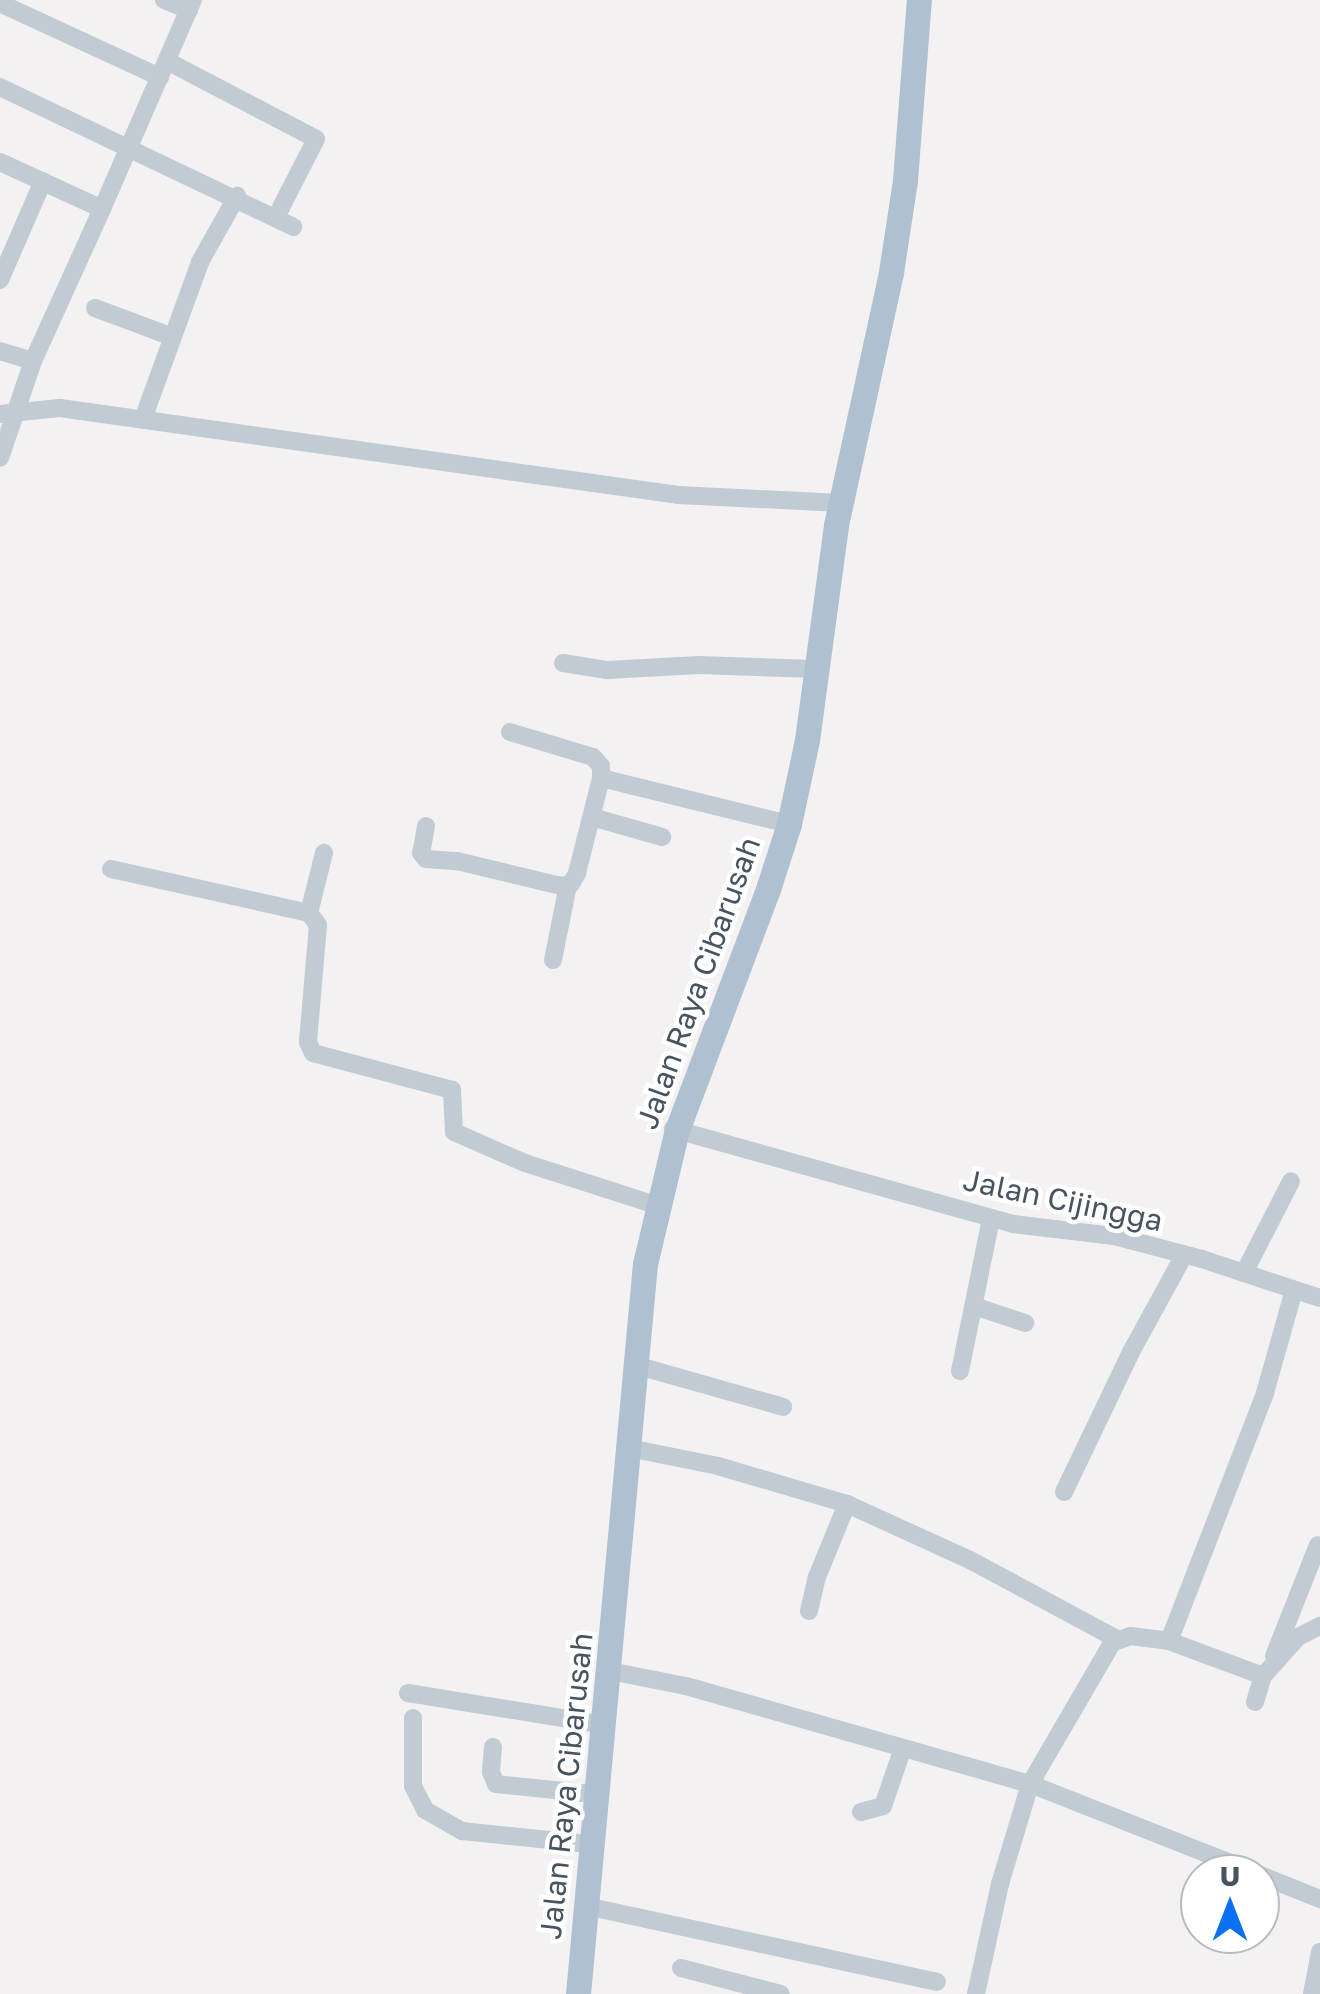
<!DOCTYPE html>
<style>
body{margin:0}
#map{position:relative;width:1320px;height:1994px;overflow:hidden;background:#f3f1f1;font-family:"Golos Text",sans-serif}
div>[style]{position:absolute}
.street>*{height:18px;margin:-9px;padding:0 9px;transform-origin:9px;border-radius:9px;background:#c1cbd3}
.primary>*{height:25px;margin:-12.5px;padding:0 12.5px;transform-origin:12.5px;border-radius:12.5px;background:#afc0d1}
span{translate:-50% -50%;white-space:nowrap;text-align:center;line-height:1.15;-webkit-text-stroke:9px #fff;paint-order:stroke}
.street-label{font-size:30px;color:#475460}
.north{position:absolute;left:1180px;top:1854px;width:100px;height:100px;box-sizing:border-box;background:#fff;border:2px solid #b5bbbf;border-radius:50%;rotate:0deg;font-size:28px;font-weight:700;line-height:40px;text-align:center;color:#475460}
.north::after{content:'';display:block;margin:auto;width:35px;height:45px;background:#0c70f2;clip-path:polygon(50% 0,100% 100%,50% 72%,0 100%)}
</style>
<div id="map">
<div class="street">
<div style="left:164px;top:0;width:27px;rotate:22deg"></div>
<div style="left:4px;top:5px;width:172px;rotate:24.8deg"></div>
<div style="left:167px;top:61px;width:168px;rotate:27.6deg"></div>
<div style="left:316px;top:139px;width:88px;rotate:117.1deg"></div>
<div style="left:0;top:87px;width:325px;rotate:25.5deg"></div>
<div style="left:0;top:162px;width:112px;rotate:24.7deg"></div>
<div style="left:102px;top:209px;width:167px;rotate:114.4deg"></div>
<div style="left:33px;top:361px;width:102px;rotate:108.8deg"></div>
<div style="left:102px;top:209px;width:228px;rotate:-66.5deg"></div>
<div style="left:0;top:280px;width:108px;rotate:-66.5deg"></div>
<div style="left:95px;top:308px;width:80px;rotate:20.5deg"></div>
<div style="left:0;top:351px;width:34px;rotate:17deg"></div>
<div style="left:0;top:414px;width:60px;rotate:-5.7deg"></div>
<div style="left:60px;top:408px;width:624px;rotate:8.01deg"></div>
<div style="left:678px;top:495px;width:162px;rotate:2.8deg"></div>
<div style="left:143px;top:419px;width:167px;rotate:-70deg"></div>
<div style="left:200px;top:262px;width:76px;rotate:-60.7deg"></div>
<div style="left:563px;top:663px;width:45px;rotate:9deg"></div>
<div style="left:607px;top:670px;width:92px;rotate:-3.1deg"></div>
<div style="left:699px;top:665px;width:116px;rotate:2deg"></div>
<div style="left:510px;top:732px;width:87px;rotate:16.8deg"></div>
<div style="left:593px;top:757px;width:12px;rotate:48deg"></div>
<div style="left:601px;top:766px;width:12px;rotate:90deg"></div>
<div style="left:592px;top:817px;width:73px;rotate:15.9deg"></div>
<div style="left:426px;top:826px;width:27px;rotate:100deg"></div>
<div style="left:421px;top:853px;width:8px;rotate:50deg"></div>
<div style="left:426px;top:859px;width:31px;rotate:4deg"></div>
<div style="left:457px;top:861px;width:107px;rotate:13.5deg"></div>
<div style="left:561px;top:886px;width:10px;rotate:-11deg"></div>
<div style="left:571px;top:884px;width:13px;rotate:-61deg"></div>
<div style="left:577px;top:873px;width:98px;rotate:-75.8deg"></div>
<div style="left:601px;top:778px;width:188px;rotate:13.8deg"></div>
<div style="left:111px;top:869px;width:203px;rotate:12.5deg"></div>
<div style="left:309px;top:913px;width:15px;rotate:53deg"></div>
<div style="left:318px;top:925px;width:117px;rotate:94.9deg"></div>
<div style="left:308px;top:1042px;width:12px;rotate:66deg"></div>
<div style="left:313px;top:1053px;width:144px;rotate:14.9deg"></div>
<div style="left:452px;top:1090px;width:42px;rotate:87.3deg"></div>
<div style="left:454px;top:1132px;width:77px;rotate:23.6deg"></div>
<div style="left:525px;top:1163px;width:134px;rotate:17.8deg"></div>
<div style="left:309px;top:913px;width:62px;rotate:-76deg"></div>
<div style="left:553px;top:960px;width:76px;rotate:-78.7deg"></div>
<div style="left:673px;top:1129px;width:353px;rotate:15.6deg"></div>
<div style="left:1013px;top:1224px;width:102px;rotate:6.8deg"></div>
<div style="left:1114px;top:1236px;width:91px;rotate:14.6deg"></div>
<div style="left:1202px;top:1259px;width:124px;rotate:18.3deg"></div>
<div style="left:1244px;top:1273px;width:103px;rotate:-62.9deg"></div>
<div style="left:974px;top:1306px;width:54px;rotate:18.4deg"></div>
<div style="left:635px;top:1365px;width:154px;rotate:15.8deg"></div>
<div style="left:960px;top:1371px;width:156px;rotate:-78.5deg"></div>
<div style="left:629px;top:1448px;width:91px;rotate:11.4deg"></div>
<div style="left:718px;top:1466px;width:134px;rotate:16.4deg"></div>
<div style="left:847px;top:1504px;width:135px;rotate:24.5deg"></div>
<div style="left:970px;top:1560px;width:167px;rotate:28.3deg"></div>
<div style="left:1064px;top:1492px;width:155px;rotate:-64.4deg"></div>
<div style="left:1131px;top:1352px;width:111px;rotate:-61.3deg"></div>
<div style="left:809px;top:1611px;width:35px;rotate:-77deg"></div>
<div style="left:817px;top:1577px;width:79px;rotate:-67.7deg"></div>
<div style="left:1169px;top:1641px;width:266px;rotate:-68.8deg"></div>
<div style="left:1265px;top:1393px;width:107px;rotate:-74.3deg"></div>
<div style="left:1274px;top:1656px;width:119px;rotate:-68.4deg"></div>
<div style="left:610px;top:1671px;width:77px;rotate:11.2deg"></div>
<div style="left:686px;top:1686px;width:358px;rotate:15.9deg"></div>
<div style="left:1030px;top:1784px;width:246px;rotate:21.5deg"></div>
<div style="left:408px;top:1693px;width:194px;rotate:9.2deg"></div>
<div style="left:1255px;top:1702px;width:27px;rotate:-73deg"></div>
<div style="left:413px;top:1718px;width:68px;rotate:90deg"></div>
<div style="left:413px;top:1786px;width:27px;rotate:63deg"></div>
<div style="left:425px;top:1810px;width:43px;rotate:29.6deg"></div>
<div style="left:462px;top:1831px;width:127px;rotate:5.9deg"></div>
<div style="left:493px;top:1747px;width:25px;rotate:95deg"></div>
<div style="left:491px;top:1772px;width:13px;rotate:67deg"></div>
<div style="left:496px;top:1784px;width:98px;rotate:5.9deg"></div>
<div style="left:861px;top:1812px;width:23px;rotate:-15deg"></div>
<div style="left:883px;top:1806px;width:61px;rotate:-71deg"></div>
<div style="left:1260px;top:1875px;width:65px;rotate:21.8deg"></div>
<div style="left:586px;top:1906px;width:359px;rotate:12.2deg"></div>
<div style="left:681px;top:1968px;width:103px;rotate:14.6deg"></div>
<div style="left:976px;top:1994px;width:113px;rotate:-77.7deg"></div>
<div style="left:1000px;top:1884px;width:104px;rotate:-73.3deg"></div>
<div style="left:1030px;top:1784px;width:163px;rotate:-59.8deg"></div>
<div style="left:1112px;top:1643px;width:19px;rotate:-21deg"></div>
<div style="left:1130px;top:1636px;width:39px;rotate:7deg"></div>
<div style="left:1169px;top:1641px;width:100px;rotate:20.4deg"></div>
<div style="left:1263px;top:1676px;width:52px;rotate:-48.1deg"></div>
<div style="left:1298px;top:1637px;width:25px;rotate:-27deg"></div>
<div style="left:1312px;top:1994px;width:43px;rotate:-79.2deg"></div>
</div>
<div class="primary">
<div style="left:578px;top:1994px;width:733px;rotate:-84.76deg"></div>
<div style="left:645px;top:1264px;width:138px;rotate:-76.6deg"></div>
<div style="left:677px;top:1130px;width:261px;rotate:-69.3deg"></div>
<div style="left:769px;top:886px;width:65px;rotate:-72.1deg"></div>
<div style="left:789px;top:824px;width:86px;rotate:-77.9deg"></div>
<div style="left:807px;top:740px;width:217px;rotate:-82.3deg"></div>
<div style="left:836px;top:525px;width:259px;rotate:-77.7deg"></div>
<div style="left:891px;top:272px;width:93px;rotate:-81.3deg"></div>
<div style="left:905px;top:180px;width:181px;rotate:-85.6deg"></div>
</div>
<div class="street-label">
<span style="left:698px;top:983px;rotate:-70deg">Jalan Raya Cibarusah</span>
<span style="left:1063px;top:1200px;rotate:12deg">Jalan Cijingga</span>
<span style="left:566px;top:1786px;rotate:-84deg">Jalan Raya Cibarusah</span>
</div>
<div class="north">U</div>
</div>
